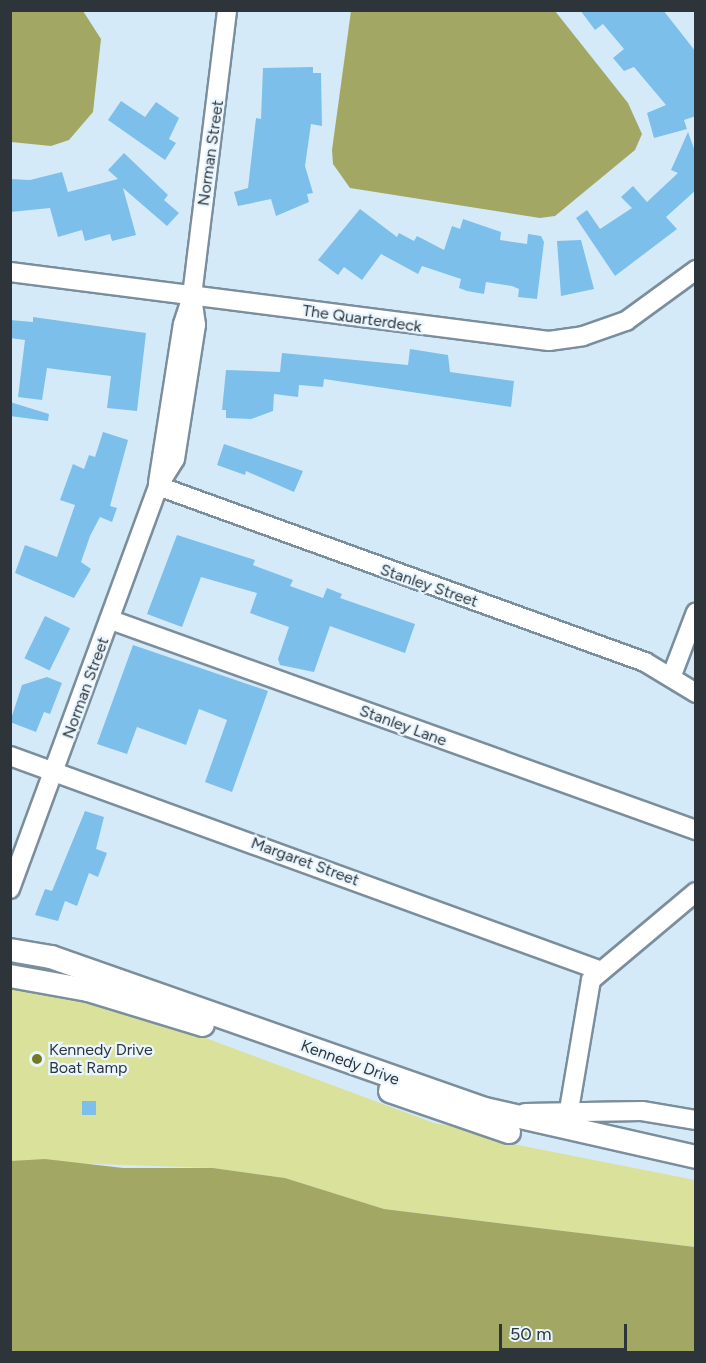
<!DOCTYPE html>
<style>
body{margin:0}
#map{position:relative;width:706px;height:1363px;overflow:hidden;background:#d5eaf9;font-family:Figtree,sans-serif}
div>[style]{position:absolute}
.green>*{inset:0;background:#dae19b}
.water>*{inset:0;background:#a2a864}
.building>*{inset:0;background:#7cbfea;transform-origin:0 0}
.roads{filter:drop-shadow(2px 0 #7b8e9c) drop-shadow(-2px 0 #7b8e9c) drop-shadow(0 2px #7b8e9c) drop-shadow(0 -2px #7b8e9c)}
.minor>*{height:18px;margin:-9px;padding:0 9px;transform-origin:9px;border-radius:9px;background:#fff}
.tertiary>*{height:22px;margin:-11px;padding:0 11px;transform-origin:11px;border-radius:11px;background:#fff}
.dots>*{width:16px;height:16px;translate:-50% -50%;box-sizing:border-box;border:3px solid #e9f6ff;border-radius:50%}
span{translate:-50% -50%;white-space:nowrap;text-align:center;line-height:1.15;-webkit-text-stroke:4.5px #e9f6ff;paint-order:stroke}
.street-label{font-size:16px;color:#2d353b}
.poi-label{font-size:16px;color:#2d353b}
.left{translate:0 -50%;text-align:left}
.frame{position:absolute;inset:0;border:12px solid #2d353b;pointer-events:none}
.scale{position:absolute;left:499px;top:1324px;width:128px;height:27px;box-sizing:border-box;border:3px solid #2d353b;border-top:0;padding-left:8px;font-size:18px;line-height:21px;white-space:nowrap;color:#2d353b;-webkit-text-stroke:4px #e9f6ff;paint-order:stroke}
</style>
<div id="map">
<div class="green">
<div style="clip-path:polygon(10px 983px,75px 994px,168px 1024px,434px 1123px,478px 1131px,493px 1140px,695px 1180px,695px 1247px,384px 1209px,285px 1178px,213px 1168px,11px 1161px)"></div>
</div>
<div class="water">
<div style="clip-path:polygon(11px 10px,83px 11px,101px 39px,93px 112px,69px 140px,51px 146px,11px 142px)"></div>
<div style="clip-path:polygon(351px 11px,555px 11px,628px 103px,642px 134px,635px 150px,555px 216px,540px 218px,350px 188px,333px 164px,332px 150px)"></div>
<div style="clip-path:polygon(45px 1159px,123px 1168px,213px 1168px,285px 1178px,384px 1209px,695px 1247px,695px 1352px,11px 1352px,11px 1161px)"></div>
</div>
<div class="building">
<div style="clip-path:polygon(580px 10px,663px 10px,696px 52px,696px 116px,684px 120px,687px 129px,654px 138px,647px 113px,666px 105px,634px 67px,624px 71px,613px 58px,624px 49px,603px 24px,595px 30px)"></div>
<div style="clip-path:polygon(313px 67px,313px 73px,321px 73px,322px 126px,311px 124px,305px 166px,313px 193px,307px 194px,309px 202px,276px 216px,271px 199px,238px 206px,234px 192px,248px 188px,256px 118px,261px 119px,263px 68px)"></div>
<div style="clip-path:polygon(121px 101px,145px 117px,156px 102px,179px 118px,169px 139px,176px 143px,165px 160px,108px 120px)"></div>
<div style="clip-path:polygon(688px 132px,696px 154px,696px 190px,666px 217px,677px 229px,615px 276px,576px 218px,587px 210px,600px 229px,632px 208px,621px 197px,633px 186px,647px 202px,678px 173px,671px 170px)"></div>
<div style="clip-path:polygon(124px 153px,168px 195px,164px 200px,179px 213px,167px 226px,123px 188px,136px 235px,112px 241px,110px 234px,85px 241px,82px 230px,58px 237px,50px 208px,10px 212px,10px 179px,30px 180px,62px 172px,68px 192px,118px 179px,108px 170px)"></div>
<div style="clip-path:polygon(360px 209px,397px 237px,399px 233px,414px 241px,417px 236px,444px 250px,452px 226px,460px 229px,463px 219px,501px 232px,500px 240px,527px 244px,528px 234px,541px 236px,544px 242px,537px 299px,518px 297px,519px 289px,512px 286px,486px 282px,484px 294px,467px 291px,459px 288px,461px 279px,422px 266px,418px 274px,381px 254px,362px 280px,344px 267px,338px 275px,318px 260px)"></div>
<div style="clip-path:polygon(581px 240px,594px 289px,561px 296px,557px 241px)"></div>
<div style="clip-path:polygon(33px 317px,146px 333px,137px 411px,107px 408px,111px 376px,62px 370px,47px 368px,42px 400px,18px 397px,25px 340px,10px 338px,10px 320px,33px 322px)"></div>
<div style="clip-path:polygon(410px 349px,448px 355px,450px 372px,514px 381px,511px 407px,324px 379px,323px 387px,299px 385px,298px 397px,274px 394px,273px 411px,251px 419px,226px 418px,226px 410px,222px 410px,226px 370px,280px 372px,282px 353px,408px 365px)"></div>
<div style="clip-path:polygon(10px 402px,49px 414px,48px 421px,10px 416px)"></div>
<div style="clip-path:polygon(103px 432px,128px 440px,110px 506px,117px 508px,112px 522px,100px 517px,90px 536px,81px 562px,91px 569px,74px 598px,15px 573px,25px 545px,57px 557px,75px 505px,60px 500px,73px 464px,84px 469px,89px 455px,95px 457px)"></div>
<div style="clip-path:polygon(224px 444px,303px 471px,294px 492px,246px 471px,245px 475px,217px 465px)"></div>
<div style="clip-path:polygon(177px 535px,255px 560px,253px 565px,293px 580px,290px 586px,323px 598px,327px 588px,342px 594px,340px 598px,415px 624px,405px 653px,330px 626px,314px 672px,280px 665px,278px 659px,289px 627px,250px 613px,257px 593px,201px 577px,182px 627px,147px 614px)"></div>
<div style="left:45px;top:616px;width:28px;height:47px;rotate:26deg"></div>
<div style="clip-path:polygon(133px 645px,268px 691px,232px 792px,205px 782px,227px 720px,199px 709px,186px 745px,137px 727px,127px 754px,97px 744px)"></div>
<div style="clip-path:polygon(47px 677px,62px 683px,50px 714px,44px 712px,36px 732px,10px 722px,22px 685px)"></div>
<div style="clip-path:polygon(85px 811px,104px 817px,96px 849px,107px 853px,98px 877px,89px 873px,77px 906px,65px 901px,58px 921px,35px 915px,45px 889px,52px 891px)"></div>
<div style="left:96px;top:1101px;width:14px;height:14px;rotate:90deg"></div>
</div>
<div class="roads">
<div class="minor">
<div style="left:10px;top:272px;width:543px;rotate:7.3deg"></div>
<div style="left:549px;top:341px;width:34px;rotate:-8deg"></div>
<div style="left:583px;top:336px;width:46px;rotate:-19.2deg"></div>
<div style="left:626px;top:321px;width:87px;rotate:-36.1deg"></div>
<div style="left:158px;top:483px;width:161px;rotate:-81.1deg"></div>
<div style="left:183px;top:324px;width:29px;rotate:-72deg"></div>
<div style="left:192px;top:296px;width:288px;rotate:-83deg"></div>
<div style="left:158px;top:486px;width:518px;rotate:19.87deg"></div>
<div style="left:645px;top:662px;width:60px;rotate:31.3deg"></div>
<div style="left:111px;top:620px;width:622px;rotate:19.75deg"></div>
<div style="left:672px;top:675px;width:67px;rotate:-69.1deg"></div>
<div style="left:10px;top:756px;width:627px;rotate:19.97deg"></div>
<div style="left:10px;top:889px;width:429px;rotate:-69.8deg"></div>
<div style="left:158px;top:486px;width:32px;rotate:-58deg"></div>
<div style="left:175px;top:459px;width:136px;rotate:-81.1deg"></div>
<div style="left:196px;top:325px;width:29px;rotate:-98deg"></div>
<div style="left:569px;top:1110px;width:132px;rotate:-80.4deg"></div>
<div style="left:591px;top:980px;width:137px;rotate:-40deg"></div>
<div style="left:525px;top:1113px;width:117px;rotate:-1deg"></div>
<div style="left:642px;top:1111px;width:55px;rotate:9.5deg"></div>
</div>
<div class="tertiary">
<div style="left:10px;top:950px;width:42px;rotate:9.7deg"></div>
<div style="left:51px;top:957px;width:460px;rotate:19.3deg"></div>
<div style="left:485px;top:1109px;width:216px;rotate:12.8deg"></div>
<div style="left:10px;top:976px;width:79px;rotate:10.2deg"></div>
<div style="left:88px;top:990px;width:120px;rotate:16.9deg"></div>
<div style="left:390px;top:1091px;width:126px;rotate:19deg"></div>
</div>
</div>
<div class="dots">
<div style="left:37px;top:1059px;background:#747a23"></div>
</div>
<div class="street-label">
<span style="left:211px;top:153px;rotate:-82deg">Norman Street</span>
<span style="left:362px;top:319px;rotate:8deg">The Quarterdeck</span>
<span style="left:429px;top:586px;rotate:19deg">Stanley Street</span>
<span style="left:86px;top:688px;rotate:-70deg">Norman Street</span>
<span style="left:403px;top:726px;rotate:20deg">Stanley Lane</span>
<span style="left:305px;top:862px;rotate:20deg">Margaret Street</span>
<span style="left:350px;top:1063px;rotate:20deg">Kennedy Drive</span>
</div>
<div class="poi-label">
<span class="left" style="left:49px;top:1059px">Kennedy Drive<br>Boat Ramp</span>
</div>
<div class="frame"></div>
<div class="scale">50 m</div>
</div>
